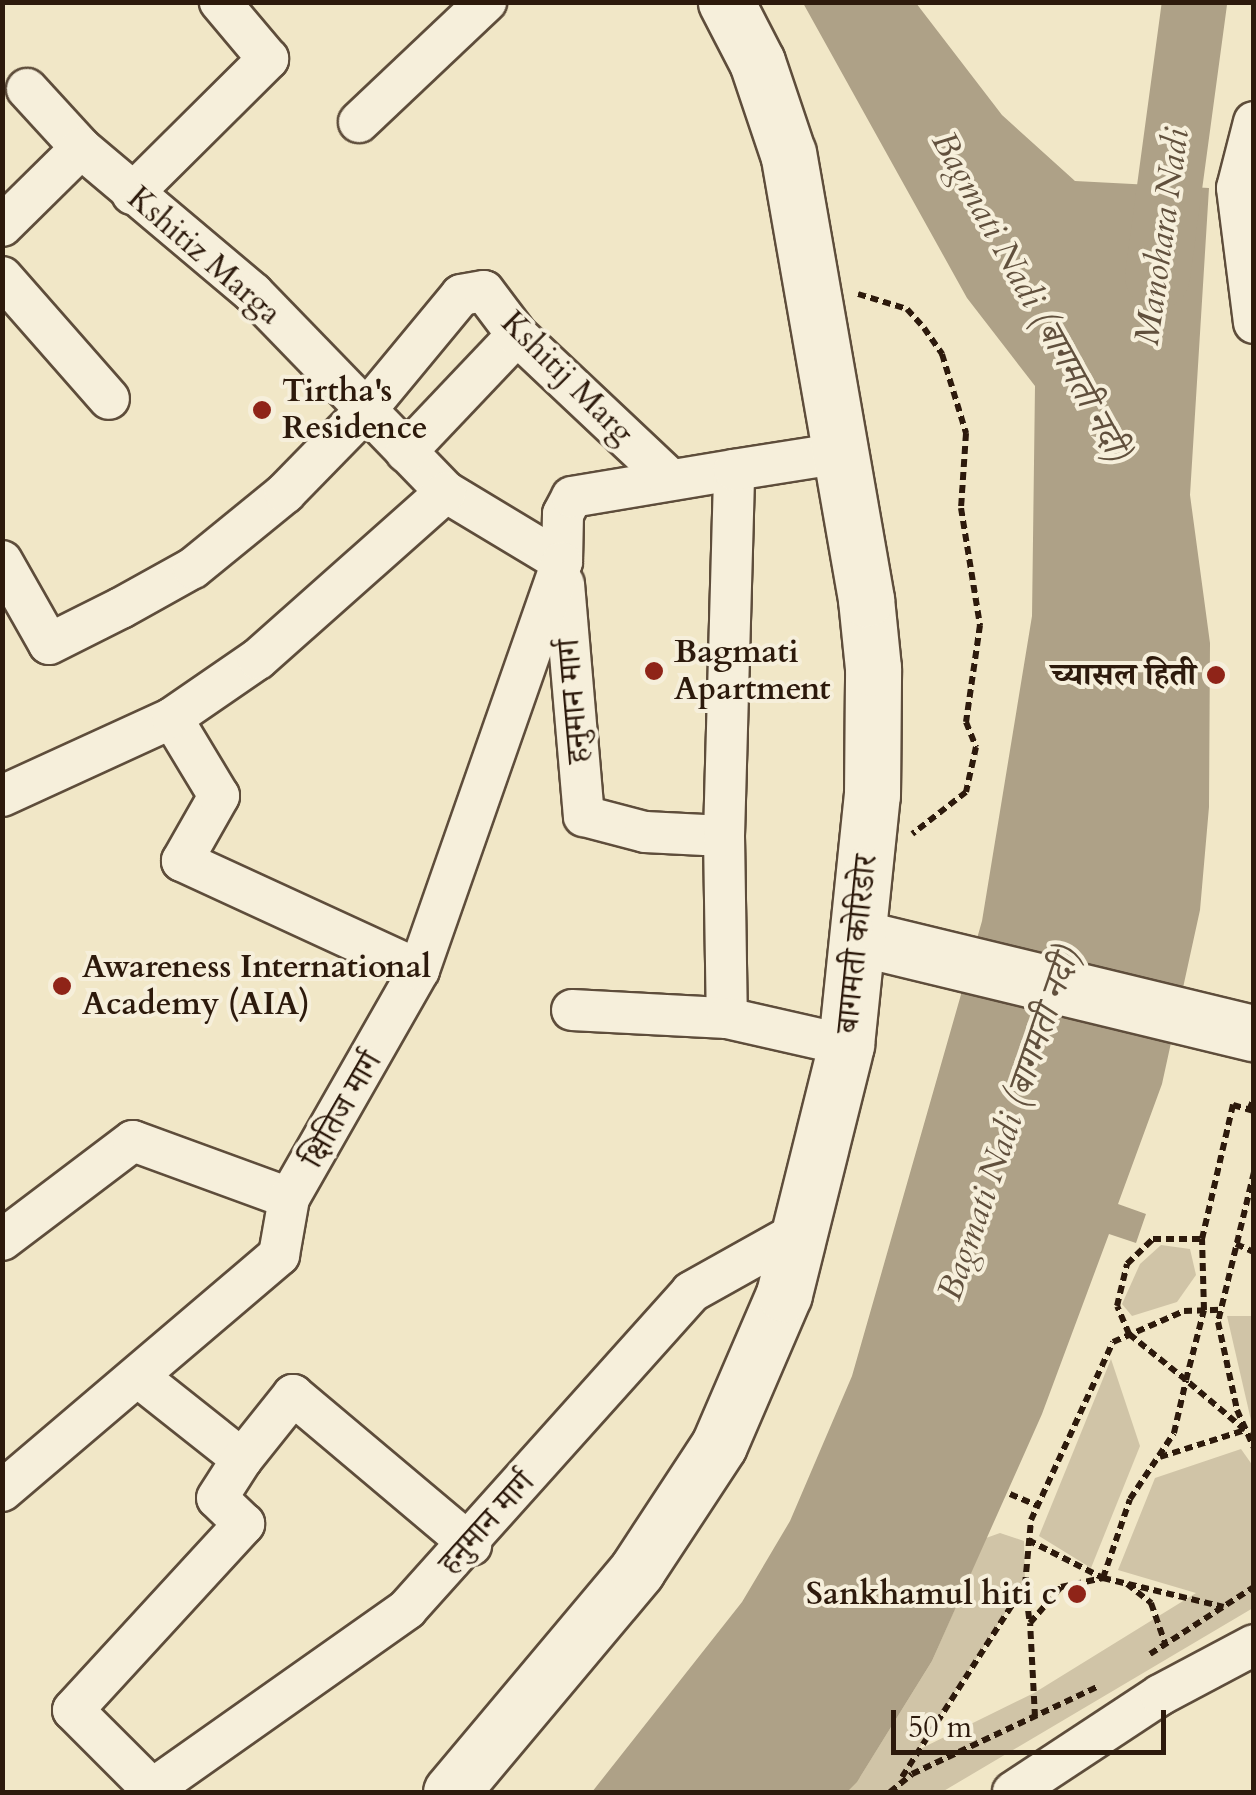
<!DOCTYPE html>
<meta charset="utf-8">
<style>
body{margin:0}
#map{position:relative;width:1256px;height:1795px;overflow:hidden;background:#f1e7c7;font-family:Cardo,"Noto Serif Devanagari",serif}
div>[style]{position:absolute}
.green>*{inset:0;background:#d0c4a7}
.water>*{inset:0;background:#aea187}
.river>*{height:65px;margin:-32.5px;padding:0 32.5px;transform-origin:32.5px;border-radius:32.5px;background:#aea187}
.path>*{height:6px;margin-top:-3px;transform-origin:0;background:repeating-linear-gradient(90deg,#2d1a0c 0 8px,transparent 0 13px)}
.roads{filter:drop-shadow(2px 0 #5e4d3b) drop-shadow(-2px 0 #5e4d3b) drop-shadow(0 2px #5e4d3b) drop-shadow(0 -2px #5e4d3b)}
.street>*{height:40px;margin:-20px;padding:0 20px;transform-origin:20px;border-radius:20px;background:#f6efdb}
.secondary>*{height:55px;margin:-27.5px;padding:0 27.5px;transform-origin:27.5px;border-radius:27.5px;background:#f6efdb}
.dots>*{width:28px;height:28px;translate:-50% -50%;box-sizing:border-box;border:5px solid #f6efdb;border-radius:50%}
span{translate:-50% -50%;white-space:nowrap;text-align:center;line-height:1.15;-webkit-text-stroke:8px #f6efdb;paint-order:stroke}
.street-label{font-size:32px;color:#2d1a0c}
.poi-label{font-size:32px;color:#2d1a0c;font-weight:700}
.left{translate:0 -50%;text-align:left}
.right{translate:-100% -50%;text-align:right}
.water-label{font-size:35px;color:#61503d;font-style:italic}
.frame{position:absolute;inset:0;border:5px solid #2d1a0c;pointer-events:none}
.scale{position:absolute;left:891px;top:1710px;width:275px;height:45px;box-sizing:border-box;border:5px solid #2d1a0c;border-top:0;padding-left:12px;font-size:30px;line-height:35px;white-space:nowrap;color:#2d1a0c;-webkit-text-stroke:8px #f6efdb;paint-order:stroke}
</style>
<div id="map">
<div class="green">
<div style="clip-path:polygon(1161px 1245px,1190px 1249px,1196px 1275px,1177px 1302px,1132px 1316px,1122px 1304px,1140px 1264px)"></div>
<div style="clip-path:polygon(1227px 1316px,1253px 1316px,1253px 1429px)"></div>
<div style="clip-path:polygon(1111px 1359px,1140px 1446px,1091px 1568px,1039px 1536px)"></div>
<div style="clip-path:polygon(1241px 1449px,1253px 1466px,1253px 1608px,942px 1792px,842px 1792px,860px 1777px,932px 1661px,986px 1538px,1000px 1533px,1024px 1541px,1025px 1582px,918px 1750px,1034px 1693px,1196px 1593px,1118px 1570px,1155px 1478px)"></div>
</div>
<div class="water">
<div style="clip-path:polygon(803px 3px,916px 3px,1002px 115px,1075px 181px,1209px 188px,1190px 495px,1210px 643px,1209px 807px,1200px 910px,1162px 1084px,1118px 1204px,1146px 1214px,1136px 1243px,1109px 1234px,1042px 1414px,932px 1661px,857px 1782px,847px 1792px,592px 1792px,742px 1602px,790px 1521px,852px 1376px,982px 921px,1032px 616px,1035px 386px,967px 298px)"></div>
</div>
<div class="river">
<div style="left:1157px;top:276px;width:276px;rotate:-82.3deg"></div>
</div>
<div class="path">
<div style="left:858px;top:294px;width:51px;rotate:17deg"></div>
<div style="left:907px;top:309px;width:25px;rotate:48deg"></div>
<div style="left:924px;top:328px;width:32px;rotate:55deg"></div>
<div style="left:942px;top:354px;width:83px;rotate:73.1deg"></div>
<div style="left:966px;top:433px;width:75px;rotate:93.8deg"></div>
<div style="left:961px;top:508px;width:119px;rotate:80.8deg"></div>
<div style="left:980px;top:625px;width:98px;rotate:98.2deg"></div>
<div style="left:966px;top:722px;width:27px;rotate:68deg"></div>
<div style="left:976px;top:747px;width:46px;rotate:102.5deg"></div>
<div style="left:966px;top:792px;width:68px;rotate:142.1deg"></div>
<div style="left:1249px;top:1110px;width:12px;rotate:-66deg"></div>
<div style="left:1254px;top:1172px;width:154px;rotate:103.5deg"></div>
<div style="left:1218px;top:1322px;width:90px;rotate:77.8deg"></div>
<div style="left:1237px;top:1410px;width:42px;rotate:65.9deg"></div>
<div style="left:1236px;top:1244px;width:20px;rotate:24deg"></div>
<div style="left:1160px;top:1457px;width:89px;rotate:-17.6deg"></div>
<div style="left:1245px;top:1430px;width:77px;rotate:-139.7deg"></div>
<div style="left:1186px;top:1380px;width:72px;rotate:-75.6deg"></div>
<div style="left:1204px;top:1310px;width:71px;rotate:-91.6deg"></div>
<div style="left:1010px;top:1494px;width:30px;rotate:23deg"></div>
<div style="left:1028px;top:1540px;width:84px;rotate:26.9deg"></div>
<div style="left:1103px;top:1578px;width:124px;rotate:13.5deg"></div>
<div style="left:1127px;top:1584px;width:31px;rotate:38deg"></div>
<div style="left:1151px;top:1603px;width:42px;rotate:70.7deg"></div>
<div style="left:1025px;top:1585px;width:65px;rotate:-84.7deg"></div>
<div style="left:1031px;top:1520px;width:196px;rotate:-65.3deg"></div>
<div style="left:1113px;top:1342px;width:77px;rotate:-23.6deg"></div>
<div style="left:1184px;top:1311px;width:37px;rotate:-2deg"></div>
<div style="left:1150px;top:1654px;width:124px;rotate:-32.8deg"></div>
<div style="left:1035px;top:1717px;width:94px;rotate:-93deg"></div>
<div style="left:1030px;top:1623px;width:48px;rotate:-49.3deg"></div>
<div style="left:1061px;top:1587px;width:43px;rotate:-12.1deg"></div>
<div style="left:1103px;top:1578px;width:83px;rotate:-71.1deg"></div>
<div style="left:1130px;top:1499px;width:79px;rotate:-56.3deg"></div>
<div style="left:1174px;top:1433px;width:54px;rotate:-77.2deg"></div>
<div style="left:1186px;top:1380px;width:73px;rotate:-141.1deg"></div>
<div style="left:1129px;top:1334px;width:30px;rotate:-113deg"></div>
<div style="left:1117px;top:1306px;width:43px;rotate:-76.6deg"></div>
<div style="left:1127px;top:1264px;width:36px;rotate:-44deg"></div>
<div style="left:1153px;top:1239px;width:49px"></div>
<div style="left:1202px;top:1239px;width:138px;rotate:-77deg"></div>
<div style="left:1233px;top:1105px;width:22px;rotate:16deg"></div>
<div style="left:902px;top:1777px;width:228px;rotate:-57.4deg"></div>
<div style="left:1025px;top:1585px;width:38px;rotate:83deg"></div>
<div style="left:890px;top:1792px;width:28px;rotate:-39deg"></div>
<div style="left:912px;top:1774px;width:204px;rotate:-25.2deg"></div>
</div>
<div class="roads">
<div class="street">
<div style="left:27px;top:89px;width:80px;rotate:47.5deg"></div>
<div style="left:81px;top:148px;width:225px;rotate:40.1deg"></div>
<div style="left:253px;top:293px;width:277px;rotate:45.9deg"></div>
<div style="left:446px;top:492px;width:135px;rotate:31.1deg"></div>
<div style="left:562px;top:562px;width:48px;rotate:-88.8deg"></div>
<div style="left:563px;top:514px;width:19px;rotate:-62deg"></div>
<div style="left:572px;top:497px;width:164px;rotate:-9.5deg"></div>
<div style="left:359px;top:122px;width:175px;rotate:-43.4deg"></div>
<div style="left:1254px;top:122px;width:68px;rotate:104.4deg"></div>
<div style="left:1237px;top:188px;width:136px;rotate:82.8deg"></div>
<div style="left:132px;top:194px;width:192px;rotate:-44.8deg"></div>
<div style="left:268px;top:59px;width:75px;rotate:-130.1deg"></div>
<div style="left:2px;top:226px;width:111px;rotate:-44.6deg"></div>
<div style="left:2px;top:277px;width:162px;rotate:48.7deg"></div>
<div style="left:406px;top:452px;width:161px;rotate:-46.5deg"></div>
<div style="left:2px;top:561px;width:95px;rotate:60.5deg"></div>
<div style="left:49px;top:644px;width:80px;rotate:-26.6deg"></div>
<div style="left:121px;top:608px;width:82px;rotate:-29.1deg"></div>
<div style="left:193px;top:568px;width:119px;rotate:-39.2deg"></div>
<div style="left:285px;top:493px;width:116px;rotate:-45.7deg"></div>
<div style="left:366px;top:410px;width:149px;rotate:-50.4deg"></div>
<div style="left:461px;top:295px;width:23px;rotate:-10deg"></div>
<div style="left:484px;top:291px;width:55px;rotate:53.1deg"></div>
<div style="left:517px;top:335px;width:210px;rotate:43.3deg"></div>
<div style="left:564px;top:584px;width:233px;rotate:85.1deg"></div>
<div style="left:584px;top:816px;width:63px;rotate:14.7deg"></div>
<div style="left:645px;top:832px;width:79px;rotate:2.9deg"></div>
<div style="left:724px;top:836px;width:182px;rotate:89.1deg"></div>
<div style="left:2px;top:796px;width:187px;rotate:-24.6deg"></div>
<div style="left:724px;top:836px;width:366px;rotate:-88.4deg"></div>
<div style="left:734px;top:470px;width:108px;rotate:-9deg"></div>
<div style="left:419px;top:970px;width:261px;rotate:-155.3deg"></div>
<div style="left:182px;top:861px;width:75px;rotate:-60.4deg"></div>
<div style="left:219px;top:796px;width:91px;rotate:-121.1deg"></div>
<div style="left:172px;top:718px;width:104px;rotate:-34.5deg"></div>
<div style="left:258px;top:659px;width:251px;rotate:-41.6deg"></div>
<div style="left:572px;top:1010px;width:155px;rotate:3deg"></div>
<div style="left:727px;top:1018px;width:122px;rotate:12.8deg"></div>
<div style="left:2px;top:1240px;width:164px;rotate:-37.1deg"></div>
<div style="left:133px;top:1141px;width:166px;rotate:20.1deg"></div>
<div style="left:141px;top:1379px;width:129px;rotate:38.4deg"></div>
<div style="left:242px;top:1459px;width:82px;rotate:-51.4deg"></div>
<div style="left:293px;top:1395px;width:233px;rotate:40.1deg"></div>
<div style="left:2px;top:1491px;width:364px;rotate:-40.4deg"></div>
<div style="left:279px;top:1255px;width:58px;rotate:-80deg"></div>
<div style="left:289px;top:1198px;width:262px;rotate:-60.3deg"></div>
<div style="left:419px;top:970px;width:432px;rotate:-70.7deg"></div>
<div style="left:153px;top:1790px;width:113px;rotate:-135deg"></div>
<div style="left:73px;top:1710px;width:253px;rotate:-47.4deg"></div>
<div style="left:244px;top:1524px;width:37px;rotate:-136deg"></div>
<div style="left:217px;top:1498px;width:46px;rotate:-57.3deg"></div>
<div style="left:148px;top:1792px;width:317px;rotate:-35.2deg"></div>
<div style="left:407px;top:1609px;width:426px;rotate:-48.1deg"></div>
<div style="left:691px;top:1292px;width:127px;rotate:-29.2deg"></div>
<div style="left:1013px;top:1792px;width:176px;rotate:-33.4deg"></div>
<div style="left:1160px;top:1695px;width:106px;rotate:-28deg"></div>
</div>
<div class="secondary">
<div style="left:860px;top:938px;width:405px;rotate:13.6deg"></div>
<div style="left:451px;top:1792px;width:290px;rotate:-50deg"></div>
<div style="left:637px;top:1570px;width:149px;rotate:-56.7deg"></div>
<div style="left:719px;top:1445px;width:164px;rotate:-66.7deg"></div>
<div style="left:784px;top:1294px;width:257px;rotate:-76deg"></div>
<div style="left:846px;top:1045px;width:251px;rotate:-84.1deg"></div>
<div style="left:872px;top:795px;width:127px;rotate:-89.5deg"></div>
<div style="left:873px;top:668px;width:69px;rotate:-95.8deg"></div>
<div style="left:866px;top:599px;width:452px;rotate:-99.9deg"></div>
<div style="left:788px;top:154px;width:97px;rotate:-108.6deg"></div>
<div style="left:757px;top:62px;width:68px;rotate:-117.3deg"></div>
</div>
</div>
<div class="dots">
<div style="left:262px;top:410px;background:#8f2418"></div>
<div style="left:654px;top:671px;background:#8f2418"></div>
<div style="left:1216px;top:675px;background:#8f2418"></div>
<div style="left:62px;top:986px;background:#8f2418"></div>
<div style="left:1077px;top:1594px;background:#8f2418"></div>
</div>
<div class="street-label">
<span style="left:204px;top:256px;rotate:41deg">Kshitiz Marga</span>
<span style="left:567px;top:378px;rotate:45deg">Kshitij Marg</span>
<span style="left:574px;top:701px;rotate:-95deg">हनुमान मार्ग</span>
<span style="left:857px;top:944px;rotate:-84deg">बागमती कोरिडोर</span>
<span style="left:342px;top:1110px;rotate:-60deg">क्षितिज मार्ग</span>
<span style="left:487px;top:1523px;rotate:-48deg">हनुमान मार्ग</span>
</div>
<div class="poi-label">
<span class="left" style="left:282px;top:410px">Tirtha's<br>Residence</span>
<span class="left" style="left:674px;top:671px">Bagmati<br>Apartment</span>
<span class="right" style="left:1196px;top:675px">च्यासल हिती</span>
<span class="left" style="left:82px;top:986px">Awareness International<br>Academy (AIA)</span>
<span class="right" style="left:1057px;top:1594px">Sankhamul hiti c</span>
</div>
<div class="water-label">
<span style="left:1162px;top:237px;rotate:-82deg">Manohara Nadi</span>
<span style="left:1031px;top:297px;rotate:61deg">Bagmati Nadi (बागमती नदी)</span>
<span style="left:1009px;top:1123px;rotate:-71deg">Bagmati Nadi (बागमती नदी)</span>
</div>
<div class="frame"></div>
<div class="scale">50 m</div>
</div>
